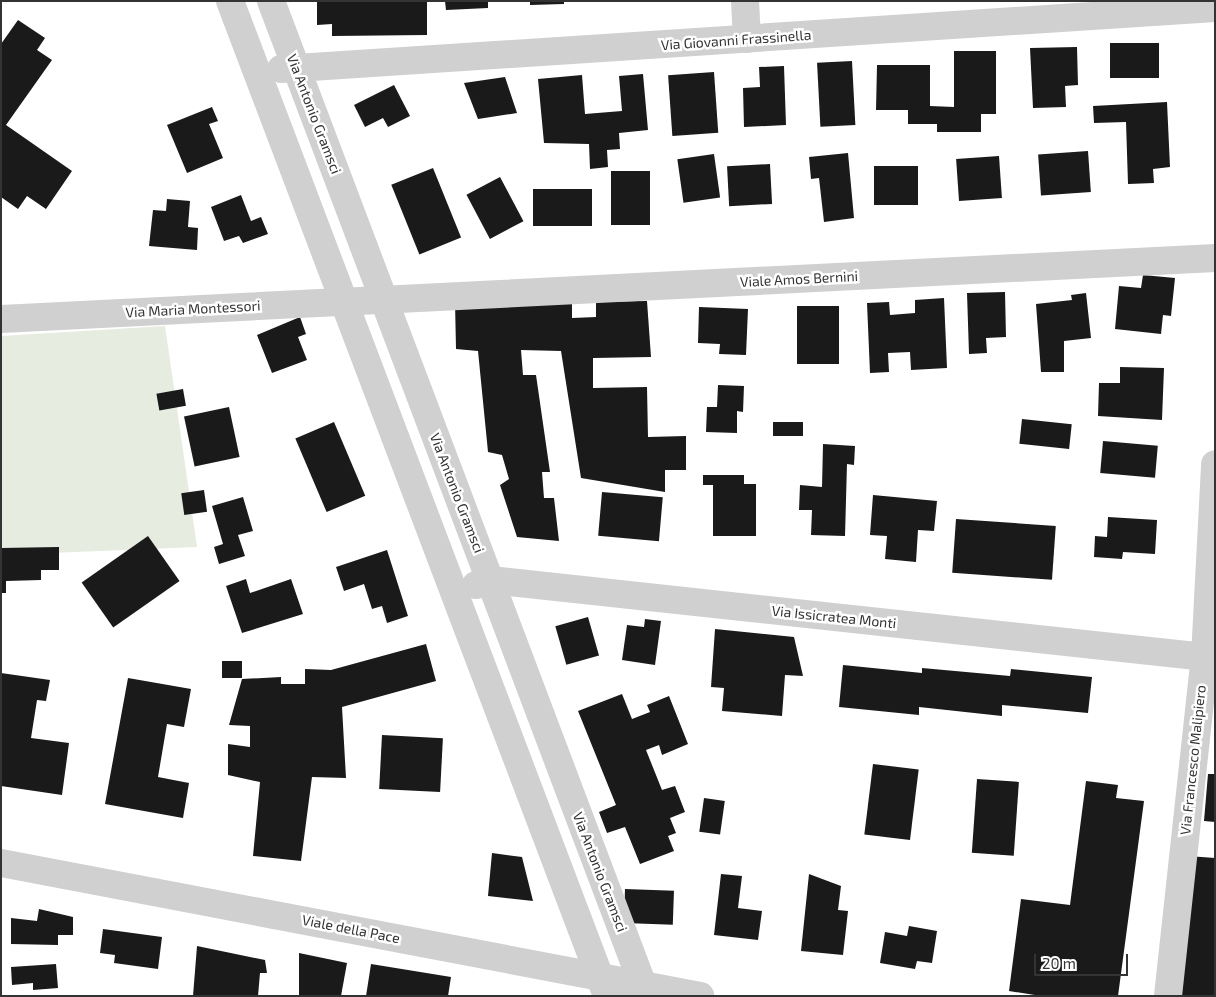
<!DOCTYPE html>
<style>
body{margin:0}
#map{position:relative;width:1216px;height:997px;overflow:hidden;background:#fff;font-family:"Exo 2",sans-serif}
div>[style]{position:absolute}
.green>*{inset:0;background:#e6ecdf}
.building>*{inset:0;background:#1a1a1a;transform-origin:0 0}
.minor>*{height:28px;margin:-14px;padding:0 14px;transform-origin:14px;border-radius:14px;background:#d0d0d0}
span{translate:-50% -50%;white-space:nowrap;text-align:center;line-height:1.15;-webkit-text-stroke:5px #fff;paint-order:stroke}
.street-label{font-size:14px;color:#333}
.frame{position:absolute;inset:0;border:2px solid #333;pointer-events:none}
.scale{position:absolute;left:1034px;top:954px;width:94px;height:22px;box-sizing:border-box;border:2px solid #333;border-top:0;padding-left:6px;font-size:15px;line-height:18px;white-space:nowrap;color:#333;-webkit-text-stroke:4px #fff;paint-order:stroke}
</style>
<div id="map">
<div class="green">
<div style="clip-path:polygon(165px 326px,197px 547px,1px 555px,1px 336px)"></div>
</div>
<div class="building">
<div style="clip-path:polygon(317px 1px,427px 1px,427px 35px,332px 36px,332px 24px,317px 25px)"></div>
<div style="clip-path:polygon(445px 1px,488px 1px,488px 8px,446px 10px)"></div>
<div style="clip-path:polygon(530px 1px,564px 1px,564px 4px,530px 5px)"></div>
<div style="clip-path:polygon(18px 20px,45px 38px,37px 50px,52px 60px,6px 125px,72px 171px,46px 209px,27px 196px,18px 209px,1px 197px,1px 44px)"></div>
<div style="left:1110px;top:43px;width:49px;height:35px"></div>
<div style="clip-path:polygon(1077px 47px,1078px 85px,1065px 86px,1066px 107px,1033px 108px,1030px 48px)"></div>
<div style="clip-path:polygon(954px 51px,996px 51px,996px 114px,981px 114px,981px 132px,937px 132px,937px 124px,908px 124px,908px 110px,876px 110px,877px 65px,930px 65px,930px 106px,954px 107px)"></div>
<div style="left:852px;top:61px;width:64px;height:35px;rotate:87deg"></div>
<div style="clip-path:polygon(784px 66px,786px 125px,744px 127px,743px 88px,760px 87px,759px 67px)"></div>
<div style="left:714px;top:72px;width:61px;height:46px;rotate:86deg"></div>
<div style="clip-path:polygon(643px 74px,648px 130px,619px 133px,620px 149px,607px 150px,608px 167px,590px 169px,589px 144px,544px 143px,538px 79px,582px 75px,585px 114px,622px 111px,619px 76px)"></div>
<div style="clip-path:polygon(505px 77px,517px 113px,478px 119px,464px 83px)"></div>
<div style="clip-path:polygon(394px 85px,410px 116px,388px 127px,383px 118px,365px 127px,354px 105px)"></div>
<div style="clip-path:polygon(1167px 102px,1170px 167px,1153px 169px,1154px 183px,1128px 184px,1126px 122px,1094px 123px,1093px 106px)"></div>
<div style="clip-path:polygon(212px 107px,218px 121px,209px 124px,223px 158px,187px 173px,167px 125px)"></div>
<div style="left:1088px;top:151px;width:41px;height:50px;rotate:86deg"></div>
<div style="clip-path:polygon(848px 153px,854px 218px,824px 222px,819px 178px,811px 179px,809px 157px)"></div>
<div style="left:714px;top:154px;width:44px;height:37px;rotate:82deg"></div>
<div style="left:999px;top:156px;width:42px;height:43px;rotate:86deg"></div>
<div style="left:770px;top:164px;width:40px;height:43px;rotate:87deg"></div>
<div style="left:874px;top:166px;width:44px;height:39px"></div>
<div style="left:433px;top:168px;width:75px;height:45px;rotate:68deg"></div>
<div style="left:611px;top:171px;width:39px;height:54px"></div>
<div style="left:500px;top:177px;width:50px;height:38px;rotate:62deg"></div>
<div style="left:533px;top:189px;width:59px;height:37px"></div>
<div style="clip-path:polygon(241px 195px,251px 221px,261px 217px,268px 234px,243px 243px,239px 236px,224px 241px,211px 207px)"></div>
<div style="clip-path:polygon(167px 199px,190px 201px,188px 227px,198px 228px,197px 250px,149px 246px,153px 210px,166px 211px)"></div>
<div style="clip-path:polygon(1143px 275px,1175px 278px,1171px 316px,1163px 315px,1161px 334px,1115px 329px,1119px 286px,1141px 288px)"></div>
<div style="clip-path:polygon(1005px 292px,1006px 337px,986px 338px,987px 353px,969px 354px,967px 293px)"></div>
<div style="clip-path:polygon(1086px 293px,1091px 338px,1064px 341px,1064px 372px,1041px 372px,1036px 304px,1072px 300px,1071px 295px)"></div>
<div style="clip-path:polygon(944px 298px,947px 368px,911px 370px,910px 352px,888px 353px,889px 372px,870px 373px,867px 303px,889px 302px,890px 315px,915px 313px,915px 300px)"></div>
<div style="clip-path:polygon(572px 300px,572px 318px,596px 317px,596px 302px,647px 301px,651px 357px,593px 358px,593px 388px,647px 387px,648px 437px,686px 436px,686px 470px,665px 470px,665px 492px,581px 478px,561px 351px,521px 350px,523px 375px,536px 375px,550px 472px,542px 472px,544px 498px,554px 498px,559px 541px,517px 537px,500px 485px,509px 479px,502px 455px,488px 452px,478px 351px,456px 349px,455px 302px)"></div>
<div style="left:797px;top:306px;width:42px;height:58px"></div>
<div style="clip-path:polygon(699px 307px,748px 309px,746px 355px,719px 354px,720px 344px,698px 343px)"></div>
<div style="clip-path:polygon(300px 317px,306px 334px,298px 337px,307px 360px,272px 373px,257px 335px)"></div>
<div style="clip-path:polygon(1120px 367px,1164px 368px,1162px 420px,1098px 416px,1099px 383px,1120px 383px)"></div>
<div style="clip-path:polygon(718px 385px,744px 386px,743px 412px,737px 411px,737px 433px,706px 432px,707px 407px,717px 407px)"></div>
<div style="left:183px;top:389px;width:17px;height:27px;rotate:80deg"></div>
<div style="left:229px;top:407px;width:51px;height:46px;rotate:78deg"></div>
<div style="left:1022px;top:419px;width:50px;height:25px;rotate:6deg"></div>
<div style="left:334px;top:422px;width:80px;height:42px;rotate:67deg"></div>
<div style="left:773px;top:422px;width:30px;height:14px"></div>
<div style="left:1103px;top:441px;width:55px;height:32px;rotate:5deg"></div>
<div style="clip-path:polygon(823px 444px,855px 446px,854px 465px,847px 464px,845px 536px,811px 535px,812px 510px,799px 510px,800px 485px,822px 487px)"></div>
<div style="clip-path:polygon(703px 475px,744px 475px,744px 484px,756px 484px,756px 536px,713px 536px,713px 485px,703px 485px)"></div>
<div style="left:204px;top:490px;width:22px;height:23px;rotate:82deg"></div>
<div style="left:602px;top:492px;width:61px;height:44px;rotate:5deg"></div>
<div style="clip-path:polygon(873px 495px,937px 501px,934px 531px,918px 530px,916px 562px,885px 559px,887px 536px,870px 535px)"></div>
<div style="clip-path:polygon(243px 497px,253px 531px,238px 535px,245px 556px,219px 564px,214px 547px,223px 544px,212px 506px)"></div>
<div style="clip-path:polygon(1108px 517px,1157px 520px,1155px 554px,1123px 552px,1122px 559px,1094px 557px,1095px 536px,1107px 537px)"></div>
<div style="left:956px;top:519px;width:100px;height:54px;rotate:4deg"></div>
<div style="left:148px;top:536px;width:55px;height:81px;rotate:55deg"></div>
<div style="clip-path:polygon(59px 547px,59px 570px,41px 570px,41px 580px,6px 581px,6px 593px,1px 593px,1px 548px)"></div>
<div style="clip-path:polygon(387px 550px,408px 616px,387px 623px,382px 606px,372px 609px,364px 584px,344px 591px,336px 567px)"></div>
<div style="clip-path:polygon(246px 579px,250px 593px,291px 579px,303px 614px,242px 633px,226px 586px)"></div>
<div style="left:588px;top:617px;width:40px;height:34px;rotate:74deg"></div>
<div style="clip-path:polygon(645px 619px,661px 621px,655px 665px,622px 660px,627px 625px,644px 627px)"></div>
<div style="clip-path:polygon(715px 629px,794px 637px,803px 676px,785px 675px,782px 716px,722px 711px,724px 688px,711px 687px)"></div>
<div style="clip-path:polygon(426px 644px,436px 681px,342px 707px,346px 778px,312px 777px,301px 861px,253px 856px,260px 782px,228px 775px,228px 744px,250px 747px,250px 726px,229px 725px,242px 679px,281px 677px,281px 684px,305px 684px,305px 669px,331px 670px)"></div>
<div style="left:222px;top:661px;width:20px;height:17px"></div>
<div style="clip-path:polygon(843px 665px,922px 673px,922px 668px,1010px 676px,1011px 669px,1092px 677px,1088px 713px,1002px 705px,1002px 716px,919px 707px,919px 715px,839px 707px)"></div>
<div style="clip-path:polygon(1px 673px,50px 680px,46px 701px,37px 700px,31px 738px,69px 743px,62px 795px,1px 786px)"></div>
<div style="clip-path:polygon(128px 678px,191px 689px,184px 727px,167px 724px,158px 777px,189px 783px,183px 818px,105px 804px)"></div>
<div style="clip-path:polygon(622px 694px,632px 719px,650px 712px,647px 705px,669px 696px,688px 744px,662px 755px,659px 745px,646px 750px,662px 790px,675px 786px,685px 812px,670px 818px,676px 833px,668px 836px,674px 851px,640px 864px,625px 827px,607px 833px,599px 812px,616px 805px,578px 711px)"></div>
<div style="left:382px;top:735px;width:61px;height:54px;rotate:3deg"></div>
<div style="left:873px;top:764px;width:46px;height:71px;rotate:7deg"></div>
<div style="clip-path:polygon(1208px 774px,1215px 774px,1215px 822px,1204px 821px)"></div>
<div style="left:977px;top:779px;width:42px;height:74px;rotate:4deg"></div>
<div style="clip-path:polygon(1086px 781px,1118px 785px,1116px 798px,1144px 801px,1118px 996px,1041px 996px,1009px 991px,1021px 899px,1070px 905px)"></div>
<div style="left:704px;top:798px;width:21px;height:34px;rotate:8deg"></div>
<div style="clip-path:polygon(492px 853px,522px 857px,533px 901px,488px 896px)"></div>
<div style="clip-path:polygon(1188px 856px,1215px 858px,1215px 996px,1174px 996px)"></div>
<div style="clip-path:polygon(721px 874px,742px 876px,738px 908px,762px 911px,758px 940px,714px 935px)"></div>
<div style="clip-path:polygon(809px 874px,841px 886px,838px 910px,848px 911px,843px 955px,801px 951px)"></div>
<div style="left:625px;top:889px;width:49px;height:34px;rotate:2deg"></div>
<div style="clip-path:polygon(39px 909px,73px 917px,73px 935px,58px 935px,58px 945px,11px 944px,11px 918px,37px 921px)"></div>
<div style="clip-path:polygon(909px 926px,937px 931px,932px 963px,917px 961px,915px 969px,880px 963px,885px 932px,907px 936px)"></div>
<div style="clip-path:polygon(103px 929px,162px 937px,158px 969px,114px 963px,115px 955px,100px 953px)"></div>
<div style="clip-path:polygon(197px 946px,265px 960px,267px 973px,260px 973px,258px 996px,193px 996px)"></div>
<div style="clip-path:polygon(299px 953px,347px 963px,341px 996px,299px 996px)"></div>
<div style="clip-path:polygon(56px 964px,58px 988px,33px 990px,33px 983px,12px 985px,11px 967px)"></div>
<div style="clip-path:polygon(371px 964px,451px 977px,448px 996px,366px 996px)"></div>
</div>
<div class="minor">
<div style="left:230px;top:1px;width:1064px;rotate:69.25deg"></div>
<div style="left:271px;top:1px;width:1064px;rotate:69.3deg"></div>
<div style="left:745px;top:1px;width:38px;rotate:87deg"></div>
<div style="left:281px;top:69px;width:936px;rotate:-3.74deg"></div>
<div style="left:1px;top:319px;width:1216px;rotate:-2.88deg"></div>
<div style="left:476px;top:585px;width:15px;rotate:-20deg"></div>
<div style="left:490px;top:580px;width:729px;rotate:6.14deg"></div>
<div style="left:1px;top:863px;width:712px;rotate:10.77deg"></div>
<div style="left:1168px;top:996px;width:341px;rotate:-83.8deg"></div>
<div style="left:1205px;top:657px;width:193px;rotate:-87deg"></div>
</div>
<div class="street-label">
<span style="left:736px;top:40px;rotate:-4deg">Via Giovanni Frassinella</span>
<span style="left:314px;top:114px;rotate:69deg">Via Antonio Gramsci</span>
<span style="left:799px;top:279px;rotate:-3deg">Viale Amos Bernini</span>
<span style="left:193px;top:309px;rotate:-3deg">Via Maria Montessori</span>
<span style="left:457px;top:493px;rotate:69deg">Via Antonio Gramsci</span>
<span style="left:834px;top:617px;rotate:6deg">Via Issicratea Monti</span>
<span style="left:1193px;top:760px;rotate:-84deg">Via Francesco Malipiero</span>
<span style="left:600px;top:872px;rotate:69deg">Via Antonio Gramsci</span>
<span style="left:351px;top:929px;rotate:11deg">Viale della Pace</span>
</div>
<div class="frame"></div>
<div class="scale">20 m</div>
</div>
